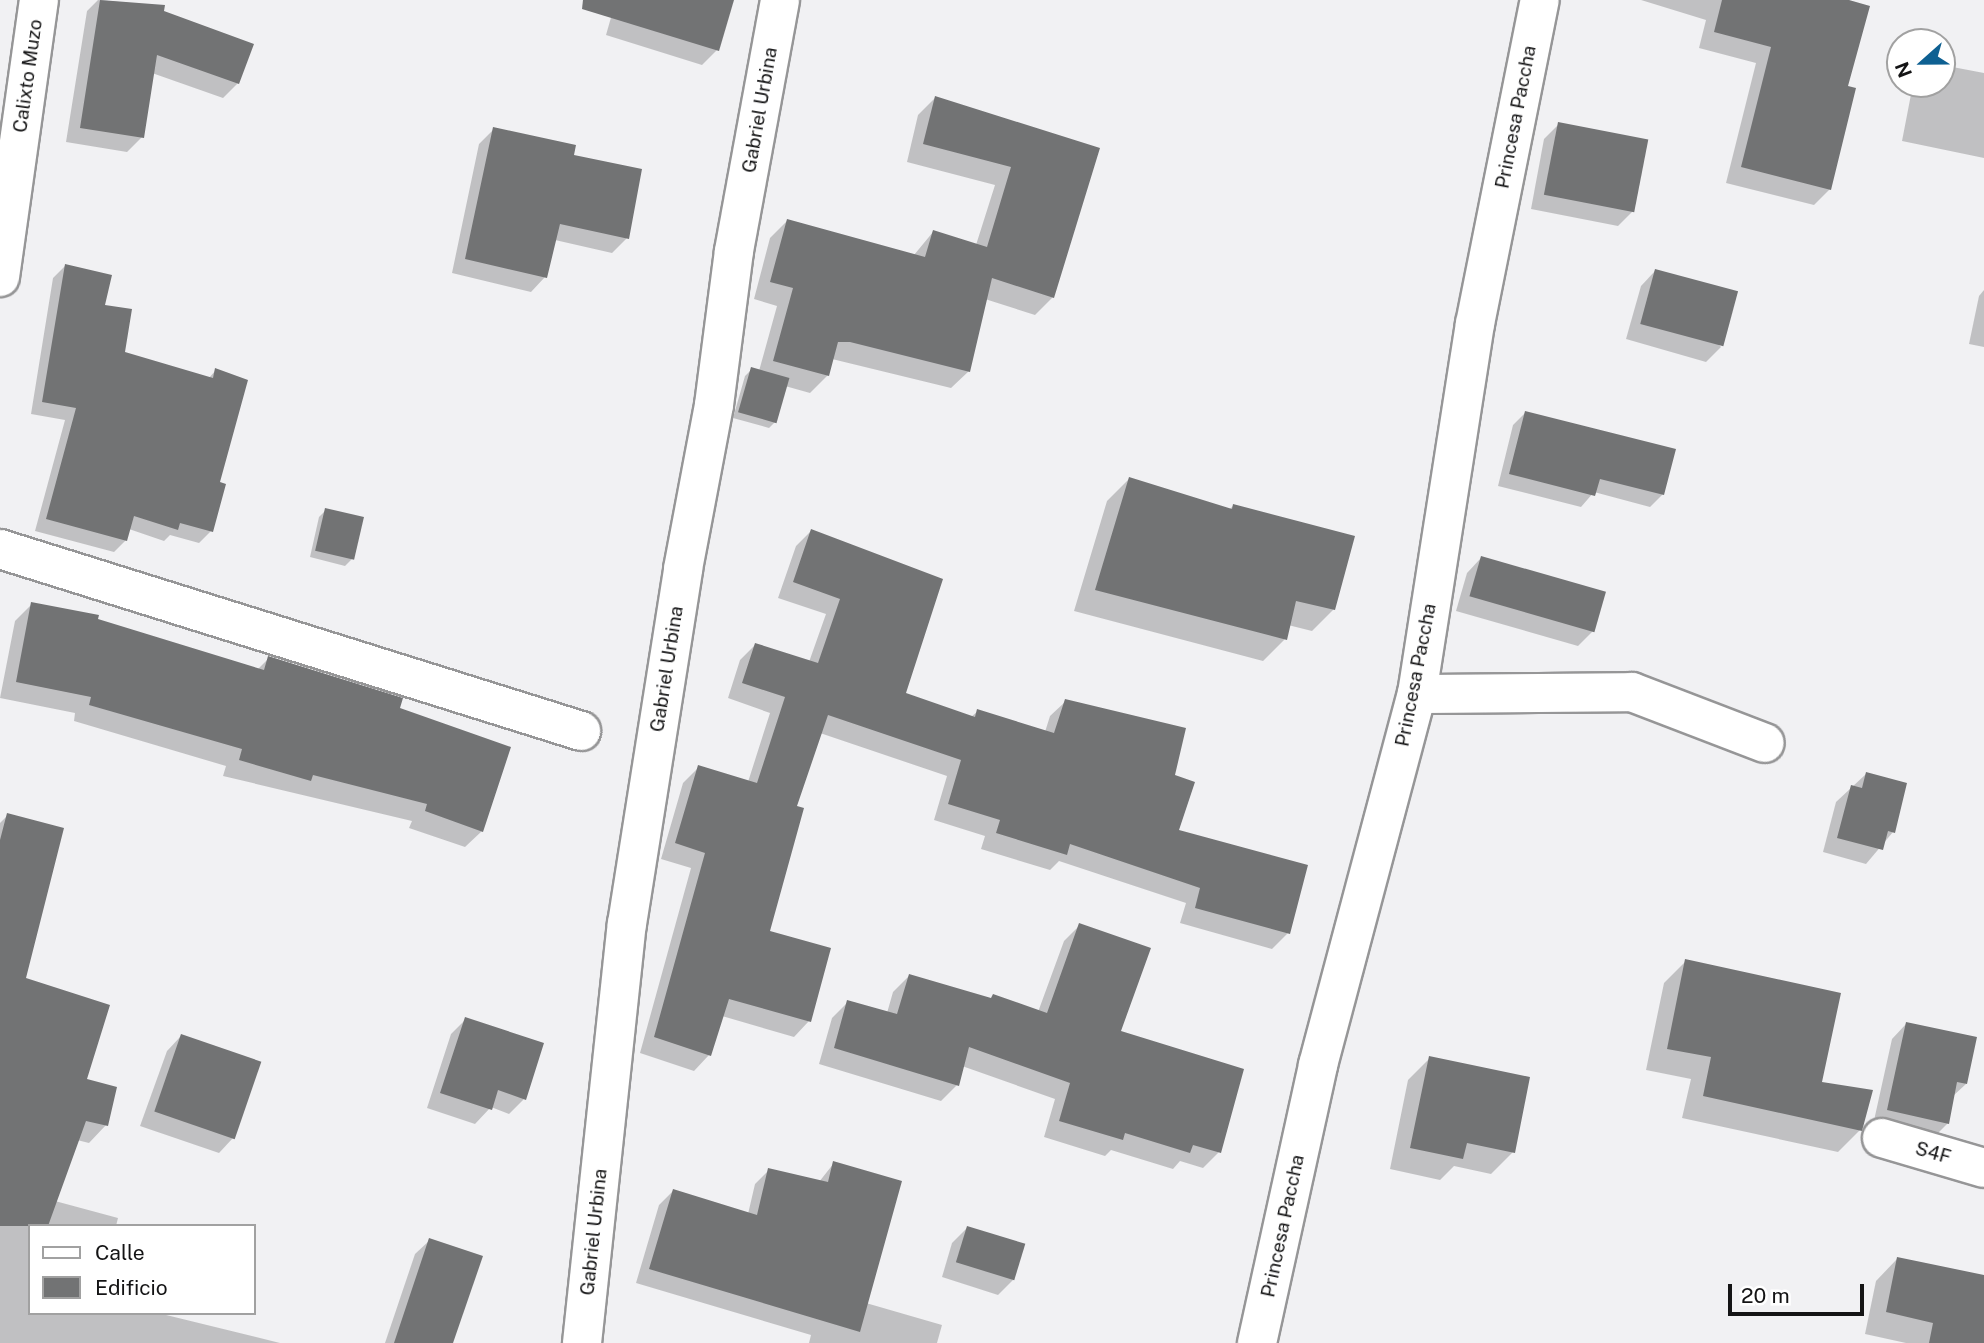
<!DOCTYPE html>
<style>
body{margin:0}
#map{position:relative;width:1984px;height:1343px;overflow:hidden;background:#f1f1f3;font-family:"Public Sans",sans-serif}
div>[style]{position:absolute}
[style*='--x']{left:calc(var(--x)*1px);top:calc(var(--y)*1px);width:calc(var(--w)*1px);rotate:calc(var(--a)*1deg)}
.shadow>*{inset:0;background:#0003}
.building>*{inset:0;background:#727374;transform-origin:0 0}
.roads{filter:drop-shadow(2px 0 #969697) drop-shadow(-2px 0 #969697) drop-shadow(0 2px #969697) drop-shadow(0 -2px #969697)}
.minor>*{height:38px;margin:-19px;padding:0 19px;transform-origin:19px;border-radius:19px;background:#fff}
span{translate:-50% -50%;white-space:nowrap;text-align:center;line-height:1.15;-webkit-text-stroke:6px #fff;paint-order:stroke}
.street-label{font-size:19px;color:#141415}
.legend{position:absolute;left:28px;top:1224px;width:228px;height:91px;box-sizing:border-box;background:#fff;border:2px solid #a1a1a1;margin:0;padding:9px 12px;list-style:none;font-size:21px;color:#141415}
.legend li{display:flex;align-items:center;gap:14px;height:35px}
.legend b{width:35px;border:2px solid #a1a1a1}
.north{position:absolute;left:1886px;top:28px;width:70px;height:70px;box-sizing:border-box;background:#fff;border:2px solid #a1a1a1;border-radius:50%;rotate:249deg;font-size:19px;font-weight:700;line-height:28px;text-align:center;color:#141415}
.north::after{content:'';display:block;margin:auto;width:24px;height:32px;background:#0e6092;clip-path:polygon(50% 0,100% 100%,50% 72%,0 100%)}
.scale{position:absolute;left:1728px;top:1284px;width:136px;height:32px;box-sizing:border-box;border:4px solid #141415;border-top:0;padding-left:9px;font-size:21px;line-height:24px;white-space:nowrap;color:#141415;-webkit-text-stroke:5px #fff;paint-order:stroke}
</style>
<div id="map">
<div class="shadow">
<i style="clip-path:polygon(98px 0,163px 6px,162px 12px,238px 83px,223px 98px,152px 73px,142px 137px,127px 152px,66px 142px,87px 11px)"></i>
<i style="clip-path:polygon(616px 0,732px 0,717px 50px,702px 65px,606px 35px)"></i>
<i style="clip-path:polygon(1641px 0,1844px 0,1846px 87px,1830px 189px,1814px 205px,1726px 183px,1756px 63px,1699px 48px,1706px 20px)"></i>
<i style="clip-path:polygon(1942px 65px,1984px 73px,1984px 158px,1902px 141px,1913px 84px,1942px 84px)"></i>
<i style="clip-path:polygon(935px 98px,1098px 149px,1053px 297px,1035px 315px,985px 299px,969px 371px,951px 388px,832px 359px,828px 375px,810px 393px,785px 386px,776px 421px,769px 428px,733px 418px,745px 376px,752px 369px,759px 371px,777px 306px,754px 299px,770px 238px,788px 220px,914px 255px,933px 232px,976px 245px,995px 185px,907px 162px,918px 115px)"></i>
<i style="clip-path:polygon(1559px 124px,1633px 211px,1618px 226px,1531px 209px,1544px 139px)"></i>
<i style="clip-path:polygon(494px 129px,572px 156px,627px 238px,612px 253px,555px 240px,545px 277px,531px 292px,452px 273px,479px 144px)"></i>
<i style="clip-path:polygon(65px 266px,103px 306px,123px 353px,208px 379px,216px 370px,217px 484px,211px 531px,199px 543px,170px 535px,164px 541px,129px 529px,126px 540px,114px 552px,35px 531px,65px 420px,31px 414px,53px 278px)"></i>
<i style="clip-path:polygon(1655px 271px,1721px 347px,1706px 362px,1626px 339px,1641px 286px)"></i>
<i style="clip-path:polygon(1984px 290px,1984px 347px,1969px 344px,1979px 296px)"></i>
<i style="clip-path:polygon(1525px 413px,1663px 494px,1650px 507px,1594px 492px,1581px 507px,1498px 486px,1513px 425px)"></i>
<i style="clip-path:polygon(1129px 479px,1229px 510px,1233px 506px,1334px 609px,1312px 631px,1288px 625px,1285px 639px,1263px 661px,1074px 611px,1107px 501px)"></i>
<i style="clip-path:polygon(326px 510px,352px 559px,345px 566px,310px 557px,319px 517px)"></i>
<i style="clip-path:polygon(811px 531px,904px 695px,971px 717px,978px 711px,1045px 732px,1050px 716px,1066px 701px,1173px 777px,1177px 831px,1288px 933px,1272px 949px,1180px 923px,1186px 903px,1059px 861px,1050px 870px,981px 849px,985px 836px,934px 820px,947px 776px,820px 733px,795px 807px,767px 932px,809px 1021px,794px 1037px,722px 1016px,709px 1055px,694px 1071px,640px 1053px,691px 868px,661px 859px,683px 783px,699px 767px,748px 782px,770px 713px,728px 698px,740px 660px,755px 645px,809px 662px,826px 614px,778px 598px,796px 546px)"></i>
<i style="clip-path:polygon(1481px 558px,1593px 631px,1578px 646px,1456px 611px,1467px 573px)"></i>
<i style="clip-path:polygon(32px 604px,257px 670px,269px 658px,398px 709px,482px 831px,465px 847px,409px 828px,412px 821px,223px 776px,226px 766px,74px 721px,75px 713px,0 698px,15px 621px)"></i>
<i style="clip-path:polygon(1866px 774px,1893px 832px,1866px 864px,1823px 852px,1836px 802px)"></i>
<i style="clip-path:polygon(8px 815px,24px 979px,106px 1125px,89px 1143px,77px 1140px,55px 1201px,118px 1218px,116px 1226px,30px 1226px,30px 1313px,158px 1313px,280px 1343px,0 1343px,0 823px)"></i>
<i style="clip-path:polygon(1080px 925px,1119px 1032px,1219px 1152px,1203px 1168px,1180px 1161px,1173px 1169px,1111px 1150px,1105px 1156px,1044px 1137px,1055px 1099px,962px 1066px,957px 1085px,941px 1101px,819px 1064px,832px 1018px,848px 1002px,887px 1013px,893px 992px,909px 976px,1038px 1012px,1064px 941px)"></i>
<i style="clip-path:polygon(1686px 961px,1819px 1083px,1860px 1130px,1838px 1152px,1682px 1118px,1691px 1079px,1646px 1070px,1664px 983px)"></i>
<i style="clip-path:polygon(466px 1019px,524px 1099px,509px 1114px,491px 1107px,475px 1124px,427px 1108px,451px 1034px)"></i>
<i style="clip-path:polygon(1906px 1024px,1966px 1084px,1953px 1096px,1948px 1123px,1933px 1138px,1873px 1125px,1892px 1039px)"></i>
<i style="clip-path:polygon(181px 1036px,233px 1138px,219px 1153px,140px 1126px,167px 1051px)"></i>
<i style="clip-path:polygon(1430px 1058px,1513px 1152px,1491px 1174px,1454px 1166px,1440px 1180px,1390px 1169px,1408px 1080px)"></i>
<i style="clip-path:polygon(834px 1163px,866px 1303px,942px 1325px,937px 1343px,809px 1343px,811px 1335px,636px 1283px,659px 1205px,673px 1191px,748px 1214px,755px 1184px,769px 1170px,819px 1182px)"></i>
<i style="clip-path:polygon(967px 1228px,1013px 1280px,998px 1295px,942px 1277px,952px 1243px)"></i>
<i style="clip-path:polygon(430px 1240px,451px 1343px,385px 1343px,415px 1254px)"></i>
<i style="clip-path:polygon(1897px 1259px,1984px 1277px,1984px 1343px,1906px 1343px,1865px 1334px,1876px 1281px)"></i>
</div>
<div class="building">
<i style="clip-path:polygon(100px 0,165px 5px,164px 11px,254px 44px,239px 84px,157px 55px,144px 138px,80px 128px)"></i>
<i style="clip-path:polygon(583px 0,734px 0,719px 51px,582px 9px)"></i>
<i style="clip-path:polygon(1722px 0,1849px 0,1870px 6px,1848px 86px,1856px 88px,1831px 190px,1741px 167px,1771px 47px,1714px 32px)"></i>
<i style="clip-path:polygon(935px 96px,1100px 148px,1054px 298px,992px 278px,970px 372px,850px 342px,838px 342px,829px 376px,773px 361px,793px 288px,770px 282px,787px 219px,925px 257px,933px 230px,987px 247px,1011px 167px,923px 144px)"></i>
<i style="left:1558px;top:122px;width:92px;height:74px;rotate:11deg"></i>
<i style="clip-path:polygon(493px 127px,576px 145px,574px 155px,642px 169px,629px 239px,560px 224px,547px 278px,465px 259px)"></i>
<i style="clip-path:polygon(65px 264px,112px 275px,105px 305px,132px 309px,125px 352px,213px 378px,215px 368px,248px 380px,220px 482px,226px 484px,213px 532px,180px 523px,178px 530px,134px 516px,127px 541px,46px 519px,76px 408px,42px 402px)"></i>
<i style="left:1655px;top:269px;width:86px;height:57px;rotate:15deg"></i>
<i style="left:751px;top:367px;width:40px;height:47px;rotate:16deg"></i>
<i style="clip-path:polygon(1525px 411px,1676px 449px,1664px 495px,1600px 479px,1595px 496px,1509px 474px)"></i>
<i style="clip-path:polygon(1129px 477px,1232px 509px,1233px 504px,1355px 536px,1335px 610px,1296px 601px,1287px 640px,1095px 590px)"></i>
<i style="left:325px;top:508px;width:40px;height:44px;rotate:13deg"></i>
<i style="clip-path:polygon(811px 529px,943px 579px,906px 693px,975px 717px,977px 709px,1054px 733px,1065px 699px,1186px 728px,1175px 775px,1195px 782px,1179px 830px,1308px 865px,1290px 934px,1195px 908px,1200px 888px,1070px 844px,1067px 855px,996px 833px,1000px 820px,948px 804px,961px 760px,828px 715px,797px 806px,804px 808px,770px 931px,831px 948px,811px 1022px,729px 999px,711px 1056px,654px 1037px,705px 853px,675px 843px,698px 765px,757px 783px,785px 697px,742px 683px,755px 643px,818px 663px,840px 599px,793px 582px)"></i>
<i style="left:1481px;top:556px;width:130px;height:42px;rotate:16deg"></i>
<i style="clip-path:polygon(31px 602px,99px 615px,98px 619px,264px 670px,268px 656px,403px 698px,400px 708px,511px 747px,483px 832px,425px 811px,427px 804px,313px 775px,311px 781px,239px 760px,242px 749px,89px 705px,91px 697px,16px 682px)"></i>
<i style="clip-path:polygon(1866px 772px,1907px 783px,1895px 833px,1888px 831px,1883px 850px,1837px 838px,1851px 785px,1862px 788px)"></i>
<i style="clip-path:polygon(7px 813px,64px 828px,26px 978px,110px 1005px,87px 1079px,117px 1087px,108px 1126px,86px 1121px,48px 1226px,0 1226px,0 840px)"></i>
<i style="clip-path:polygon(1079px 923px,1151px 948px,1121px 1031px,1244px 1069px,1221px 1153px,1193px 1145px,1190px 1153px,1125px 1133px,1123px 1140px,1059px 1121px,1070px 1083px,969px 1047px,959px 1086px,834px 1048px,847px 1000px,897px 1014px,909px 974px,991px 998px,993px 994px,1047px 1013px)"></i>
<i style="clip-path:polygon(1685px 959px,1841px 993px,1822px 1082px,1873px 1090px,1862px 1131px,1703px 1096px,1711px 1057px,1667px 1049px)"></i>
<i style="clip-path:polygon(465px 1017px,544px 1043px,526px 1100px,498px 1090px,492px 1110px,440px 1093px)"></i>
<i style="clip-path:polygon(1906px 1022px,1977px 1037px,1967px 1084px,1957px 1082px,1949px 1124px,1887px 1110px)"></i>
<i style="left:181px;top:1034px;width:85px;height:82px;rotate:19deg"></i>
<i style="clip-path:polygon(1429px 1056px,1530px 1077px,1515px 1153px,1467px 1143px,1463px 1159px,1410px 1148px)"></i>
<i style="clip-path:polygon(833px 1161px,902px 1181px,860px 1332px,649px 1269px,673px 1189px,757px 1215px,768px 1168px,828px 1182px)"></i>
<i style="left:967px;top:1226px;width:61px;height:38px;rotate:17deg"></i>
<i style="clip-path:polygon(429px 1238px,483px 1256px,453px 1343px,394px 1343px)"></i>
<i style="clip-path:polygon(1897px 1257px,1984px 1275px,1984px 1343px,1929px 1343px,1933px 1323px,1886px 1312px)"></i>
</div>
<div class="roads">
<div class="minor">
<i style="--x:0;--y:277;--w:280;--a:-82"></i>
<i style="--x:0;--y:549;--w:609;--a:17.39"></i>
<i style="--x:1417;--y:694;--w:215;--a:-0.5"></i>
<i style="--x:1632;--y:692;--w:142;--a:21"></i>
<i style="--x:1882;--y:1138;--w:106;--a:16.4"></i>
<i style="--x:582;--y:1343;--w:421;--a:-83.9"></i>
<i style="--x:627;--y:924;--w:359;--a:-81"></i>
<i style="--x:683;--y:569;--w:167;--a:-79.3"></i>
<i style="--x:714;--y:405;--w:155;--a:-82.6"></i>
<i style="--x:734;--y:251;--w:255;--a:-79.6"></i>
<i style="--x:1257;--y:1343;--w:285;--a:-77.6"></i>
<i style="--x:1318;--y:1065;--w:384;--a:-75.1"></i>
<i style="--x:1417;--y:694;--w:375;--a:-81.1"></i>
<i style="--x:1475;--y:324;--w:330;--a:-78.7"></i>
</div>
</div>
<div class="street-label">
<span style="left:28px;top:76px;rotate:-82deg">Calixto Muzo</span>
<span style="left:760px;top:110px;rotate:-80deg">Gabriel Urbina</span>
<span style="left:1516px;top:117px;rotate:-79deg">Princesa Paccha</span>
<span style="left:667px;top:669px;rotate:-81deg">Gabriel Urbina</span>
<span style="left:1416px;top:675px;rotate:-79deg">Princesa Paccha</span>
<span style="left:1933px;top:1153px;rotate:16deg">S4F</span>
<span style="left:1283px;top:1226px;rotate:-78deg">Princesa Paccha</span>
<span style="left:594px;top:1232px;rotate:-84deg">Gabriel Urbina</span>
</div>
<ul class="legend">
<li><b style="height:9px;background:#fff"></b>Calle</li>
<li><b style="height:19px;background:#727374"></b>Edificio</li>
</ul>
<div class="north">N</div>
<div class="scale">20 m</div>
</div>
